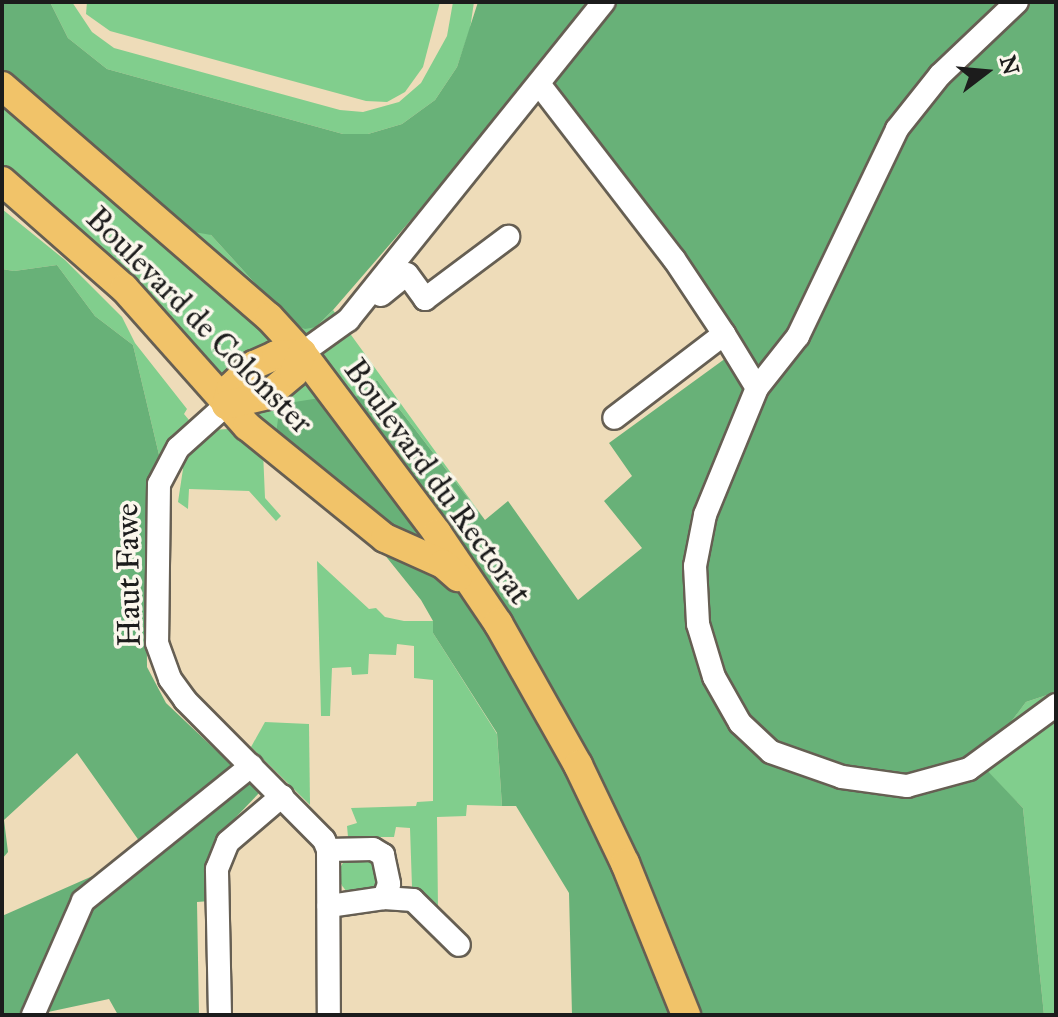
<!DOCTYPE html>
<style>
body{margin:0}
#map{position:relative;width:1058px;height:1017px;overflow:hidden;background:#eedcb9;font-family:"IM FELL Great Primer",serif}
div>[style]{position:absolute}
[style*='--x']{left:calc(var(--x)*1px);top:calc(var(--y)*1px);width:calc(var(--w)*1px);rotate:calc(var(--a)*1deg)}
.green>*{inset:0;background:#81ce8d}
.round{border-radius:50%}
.forest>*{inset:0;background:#68b178}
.roads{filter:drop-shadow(2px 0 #665f53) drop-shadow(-2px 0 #665f53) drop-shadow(0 2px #665f53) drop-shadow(0 -2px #665f53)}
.minor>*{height:22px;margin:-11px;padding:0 11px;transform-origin:11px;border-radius:11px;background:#fff}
.major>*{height:28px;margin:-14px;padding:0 14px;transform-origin:14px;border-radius:14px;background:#f1c369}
span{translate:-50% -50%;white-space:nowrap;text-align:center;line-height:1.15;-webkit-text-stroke:7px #fbf7ec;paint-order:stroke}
.street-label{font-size:32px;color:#1c1c1c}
.frame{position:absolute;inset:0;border:4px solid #1c1c1c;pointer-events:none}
.north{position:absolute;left:946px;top:32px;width:80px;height:80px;-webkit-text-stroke:6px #fbf7ec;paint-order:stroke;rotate:74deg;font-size:22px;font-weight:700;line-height:32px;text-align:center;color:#1c1c1c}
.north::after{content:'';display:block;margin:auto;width:28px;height:36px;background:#1c1c1c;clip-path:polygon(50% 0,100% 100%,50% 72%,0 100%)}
</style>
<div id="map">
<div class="green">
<i style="clip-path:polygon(50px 2px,72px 2px,92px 32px,114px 48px,340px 110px,363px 112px,399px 102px,421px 83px,447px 36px,453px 2px,474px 2px,470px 29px,457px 67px,435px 100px,402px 124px,368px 134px,343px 134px,107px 69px,68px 38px)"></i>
<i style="clip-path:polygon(87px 2px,440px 2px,423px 67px,405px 92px,387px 102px,366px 101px,110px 31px,86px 14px)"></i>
<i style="clip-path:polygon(2px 74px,211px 235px,292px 324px,316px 327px,333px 310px,485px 520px,377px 380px,337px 413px,274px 448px,2px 181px)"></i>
<i style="clip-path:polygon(2px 209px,65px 260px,122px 317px,135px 343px,187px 409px,184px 414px,189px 420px,167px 442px,160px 459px,133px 345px,95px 316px,57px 265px,14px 271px,2px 269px)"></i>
<i style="clip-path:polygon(228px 429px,263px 451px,265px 498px,281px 516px,276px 521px,249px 491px,189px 489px,188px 509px,178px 502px,183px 469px,179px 461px,211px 430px)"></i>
<i style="clip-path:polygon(317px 561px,369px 609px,376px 608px,385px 617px,404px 621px,433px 621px,433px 633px,497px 734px,502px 806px,467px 805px,466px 816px,437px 817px,438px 911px,412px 887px,410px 828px,396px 827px,394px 837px,348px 837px,347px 826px,357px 823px,351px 808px,416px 806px,417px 802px,433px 801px,433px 680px,414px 678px,414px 646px,397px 644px,396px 655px,369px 654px,368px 674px,352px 675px,351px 667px,332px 668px,330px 716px,321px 716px)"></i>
<i style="clip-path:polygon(1056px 692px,1056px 1015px,1044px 1015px,1023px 808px,979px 763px,1026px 702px)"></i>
<i style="clip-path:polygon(265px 722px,309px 724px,310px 805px,251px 747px)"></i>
<i class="round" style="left:339px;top:855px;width:40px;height:40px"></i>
</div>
<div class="forest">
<i style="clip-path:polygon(2px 2px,50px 2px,68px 38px,107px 69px,343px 134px,368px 134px,402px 124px,435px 100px,457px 67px,478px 2px,1056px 2px,1056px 692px,1026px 702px,980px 763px,1023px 808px,1044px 1015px,572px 1015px,569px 893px,516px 806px,502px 806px,497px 733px,433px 633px,433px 621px,421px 600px,384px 554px,274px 448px,279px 412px,288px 403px,320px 398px,337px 412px,377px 380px,485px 520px,508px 501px,578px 600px,642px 548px,604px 501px,632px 476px,609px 443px,726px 358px,690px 281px,539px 72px,333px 310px,316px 327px,305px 329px,292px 324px,211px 235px,189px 231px,2px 74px)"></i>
<i style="clip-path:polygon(57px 265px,95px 316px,133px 345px,160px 459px,152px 486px,146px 547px,147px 667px,166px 703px,260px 792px,217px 837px,210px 859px,210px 901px,197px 902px,199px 1015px,118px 1015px,109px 999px,34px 1015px,2px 1015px,2px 916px,147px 852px,77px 753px,4px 820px,8px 852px,2px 859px,2px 269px,14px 271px)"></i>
</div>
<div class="roads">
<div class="minor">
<i style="--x:539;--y:84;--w:221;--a:52.4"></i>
<i style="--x:674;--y:259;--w:90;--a:56.3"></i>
<i style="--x:724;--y:334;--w:138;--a:142.6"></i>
<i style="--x:381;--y:295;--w:33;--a:-39"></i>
<i style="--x:407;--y:274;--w:31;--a:54"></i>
<i style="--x:425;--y:299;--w:104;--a:-36.8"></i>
<i style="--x:724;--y:334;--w:63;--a:58.6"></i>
<i style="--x:757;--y:388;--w:137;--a:112.3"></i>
<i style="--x:705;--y:515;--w:52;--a:101.1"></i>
<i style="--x:695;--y:566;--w:58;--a:87"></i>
<i style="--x:698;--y:624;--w:55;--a:73.2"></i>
<i style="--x:714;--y:677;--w:53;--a:60.5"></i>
<i style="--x:740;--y:723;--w:42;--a:43.1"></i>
<i style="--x:771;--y:752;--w:75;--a:19.4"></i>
<i style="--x:842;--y:777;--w:66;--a:7.9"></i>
<i style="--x:907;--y:786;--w:64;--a:-15.3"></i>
<i style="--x:969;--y:769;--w:108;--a:-36.3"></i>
<i style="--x:302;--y:353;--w:57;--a:-35.7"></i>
<i style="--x:348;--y:320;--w:408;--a:-51.2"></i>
<i style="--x:757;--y:388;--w:66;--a:-51.7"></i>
<i style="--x:798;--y:336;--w:229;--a:-64.4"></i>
<i style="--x:897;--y:129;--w:69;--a:-51.5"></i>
<i style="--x:940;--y:75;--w:106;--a:-43.5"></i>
<i style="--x:226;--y:405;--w:64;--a:138.1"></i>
<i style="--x:178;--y:448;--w:41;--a:117.8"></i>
<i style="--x:159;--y:484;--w:159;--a:90.7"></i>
<i style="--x:157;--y:643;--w:38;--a:70"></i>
<i style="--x:170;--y:679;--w:26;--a:54"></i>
<i style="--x:185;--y:700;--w:197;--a:45.2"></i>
<i style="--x:324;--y:840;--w:11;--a:68"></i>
<i style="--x:328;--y:850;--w:165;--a:89.7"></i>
<i style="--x:328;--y:850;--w:45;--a:-1.3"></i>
<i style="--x:373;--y:849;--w:12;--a:31"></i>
<i style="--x:383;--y:855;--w:30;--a:78"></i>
<i style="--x:389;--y:884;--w:15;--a:110"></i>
<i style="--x:384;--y:898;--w:56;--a:171.7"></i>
<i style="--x:384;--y:898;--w:29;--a:4"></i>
<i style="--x:413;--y:900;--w:64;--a:44.4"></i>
<i style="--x:33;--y:1015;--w:124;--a:-66.3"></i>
<i style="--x:83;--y:901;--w:216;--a:-38.8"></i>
<i style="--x:220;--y:1015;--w:146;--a:-91.2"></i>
<i style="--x:217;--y:869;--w:29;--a:-68"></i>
<i style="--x:228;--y:842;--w:71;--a:-40.4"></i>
</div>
<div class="major">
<i style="--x:2;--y:86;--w:353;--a:40.9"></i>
<i style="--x:269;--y:317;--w:49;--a:47.5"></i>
<i style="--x:302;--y:353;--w:225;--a:53.1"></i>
<i style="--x:437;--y:533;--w:109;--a:55.9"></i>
<i style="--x:498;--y:623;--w:163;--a:60.6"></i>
<i style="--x:578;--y:765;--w:109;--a:64.4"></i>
<i style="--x:625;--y:863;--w:164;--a:68.1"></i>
<i style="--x:2;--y:181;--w:162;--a:41.3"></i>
<i style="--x:124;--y:288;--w:185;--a:48.3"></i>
<i style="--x:247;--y:426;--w:178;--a:39.1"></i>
<i style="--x:385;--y:538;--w:64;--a:24.1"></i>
<i style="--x:443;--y:564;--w:20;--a:41"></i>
<i style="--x:226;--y:405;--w:19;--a:-74"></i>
<i style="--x:231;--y:387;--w:32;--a:-44"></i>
<i style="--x:254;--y:365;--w:24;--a:-24"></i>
<i style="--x:276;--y:355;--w:26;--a:-4"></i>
<i style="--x:226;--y:405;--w:43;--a:-13.4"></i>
<i style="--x:268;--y:395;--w:34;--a:-40"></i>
<i style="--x:294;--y:373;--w:22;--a:-68"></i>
</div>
</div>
<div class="street-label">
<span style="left:199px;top:321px;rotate:45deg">Boulevard de Colonster</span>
<span style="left:437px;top:482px;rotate:54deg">Boulevard du Rectorat</span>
<span style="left:129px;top:575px;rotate:-91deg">Haut Fawe</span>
</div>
<div class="frame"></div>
<div class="north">N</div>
</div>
